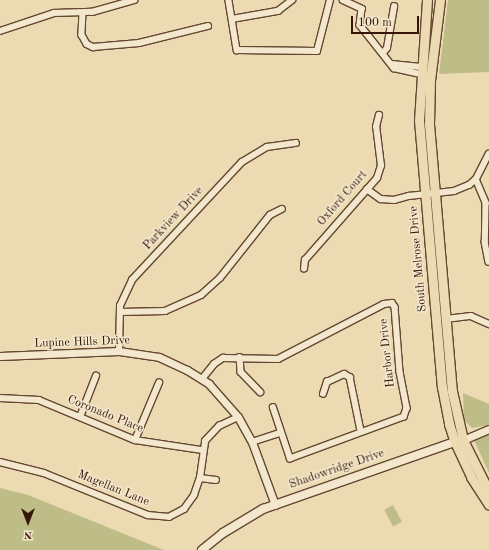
<!DOCTYPE html>
<style>
body{margin:0}
#map{position:relative;width:489px;height:550px;overflow:hidden;background:#ecdab2;font-family:"Old Standard TT",serif}
div>[style]{position:absolute}
[style*='--x']{left:calc(var(--x)*1px);top:calc(var(--y)*1px);width:calc(var(--w)*1px);rotate:calc(var(--a)*1deg)}
.green>*{inset:0;background:#bfbd87;transform-origin:0 0}
.roads{filter:drop-shadow(1px 0 #644731) drop-shadow(-1px 0 #644731) drop-shadow(0 1px #644731) drop-shadow(0 -1px #644731)}
.minor>*{height:5.5px;margin:-2.75px;padding:0 2.75px;transform-origin:2.75px;border-radius:2.75px;background:#f3e7cd}
.tertiary>*{height:7px;margin:-3.5px;padding:0 3.5px;transform-origin:3.5px;border-radius:3.5px;background:#f3e7cd}
.secondary>*{height:8px;margin:-4px;padding:0 4px;transform-origin:4px;border-radius:4px;background:#f3e7cd}
.primary>*{height:9px;margin:-4.5px;padding:0 4.5px;transform-origin:4.5px;border-radius:4.5px;background:#ecdab2}
span{translate:-50% -50%;white-space:nowrap;text-align:center;line-height:1.15;-webkit-text-stroke:3px #f3e7cd;paint-order:stroke}
.street-label{font-size:12px;color:#361606}
.north{position:absolute;left:8px;top:502px;width:40px;height:40px;-webkit-text-stroke:3px #f3e7cd;paint-order:stroke;rotate:180deg;font-size:11px;font-weight:700;line-height:16px;text-align:center;color:#361606}
.north::after{content:'';display:block;margin:auto;width:14px;height:18px;background:#361606;clip-path:polygon(50% 0,100% 100%,50% 72%,0 100%)}
.scale{position:absolute;left:351px;top:16px;width:68px;height:18px;box-sizing:border-box;border:2px solid #361606;border-top:0;padding-left:5px;font-size:12px;line-height:14px;white-space:nowrap;color:#361606;-webkit-text-stroke:3px #f3e7cd;paint-order:stroke}
</style>
<div id="map">
<div class="green">
<i style="clip-path:polygon(448px 0,489px 0,489px 72px,439px 74px)"></i>
<i style="clip-path:polygon(463px 393px,489px 404px,489px 425px,472px 428px,464px 420px)"></i>
<i style="clip-path:polygon(489px 433px,489px 473px,474px 440px)"></i>
<i style="clip-path:polygon(0 488px,28px 495px,164px 550px,0 550px)"></i>
<i style="left:393px;top:505px;width:19px;height:10px;rotate:62deg"></i>
</div>
<div class="roads">
<div class="minor">
<i style="--x:343;--y:0;--w:21;--a:25"></i>
<i style="--x:362;--y:9;--w:16;--a:97"></i>
<i style="--x:360;--y:25;--w:55;--a:51.7"></i>
<i style="--x:394;--y:68;--w:27;--a:13"></i>
<i style="--x:229;--y:1;--w:50;--a:80.7"></i>
<i style="--x:237;--y:50;--w:80;--a:0.7"></i>
<i style="--x:317;--y:51;--w:53;--a:-75.7"></i>
<i style="--x:83;--y:13;--w:22;--a:93"></i>
<i style="--x:82;--y:35;--w:10;--a:61"></i>
<i style="--x:87;--y:44;--w:7;--a:27"></i>
<i style="--x:93;--y:47;--w:46;--a:-5"></i>
<i style="--x:139;--y:43;--w:71;--a:-13.8"></i>
<i style="--x:232;--y:19;--w:47;--a:-9.9"></i>
<i style="--x:278;--y:11;--w:18;--a:-38"></i>
<i style="--x:0;--y:31;--w:57;--a:-18.4"></i>
<i style="--x:54;--y:13;--w:38;--a:-2"></i>
<i style="--x:92;--y:12;--w:44;--a:-15.9"></i>
<i style="--x:383;--y:53;--w:6;--a:-51"></i>
<i style="--x:387;--y:48;--w:42;--a:-80.3"></i>
<i style="--x:392;--y:64;--w:29;--a:6"></i>
<i style="--x:476;--y:179;--w:26;--a:67"></i>
<i style="--x:486;--y:203;--w:39;--a:91"></i>
<i style="--x:485;--y:242;--w:20;--a:79"></i>
<i style="--x:367;--y:189;--w:17;--a:36"></i>
<i style="--x:381;--y:199;--w:13;--a:4"></i>
<i style="--x:394;--y:200;--w:16;--a:-15"></i>
<i style="--x:409;--y:196;--w:45;--a:-6.3"></i>
<i style="--x:454;--y:191;--w:16;--a:-22"></i>
<i style="--x:469;--y:185;--w:9;--a:-41"></i>
<i style="--x:476;--y:179;--w:28;--a:-63"></i>
<i style="--x:304;--y:269;--w:9;--a:-84"></i>
<i style="--x:305;--y:260;--w:109;--a:-48.7"></i>
<i style="--x:377;--y:178;--w:13;--a:-72"></i>
<i style="--x:381;--y:166;--w:39;--a:-97"></i>
<i style="--x:376;--y:127;--w:12;--a:-76"></i>
<i style="--x:120;--y:312;--w:45;--a:-1.3"></i>
<i style="--x:165;--y:311;--w:39;--a:-24"></i>
<i style="--x:201;--y:295;--w:25;--a:-42"></i>
<i style="--x:220;--y:278;--w:80;--a:-51.6"></i>
<i style="--x:270;--y:215;--w:13;--a:-27"></i>
<i style="--x:446;--y:319;--w:25;--a:-7"></i>
<i style="--x:471;--y:316;--w:20;--a:24"></i>
<i style="--x:119;--y:351;--w:45;--a:-88.7"></i>
<i style="--x:120;--y:306;--w:29;--a:-65"></i>
<i style="--x:132;--y:280;--w:161;--a:-47"></i>
<i style="--x:242;--y:162;--w:29;--a:-31"></i>
<i style="--x:267;--y:147;--w:29;--a:-8"></i>
<i style="--x:240;--y:357;--w:15;--a:86"></i>
<i style="--x:241;--y:372;--w:28;--a:46"></i>
<i style="--x:202;--y:379;--w:19;--a:-51"></i>
<i style="--x:214;--y:364;--w:11;--a:-34"></i>
<i style="--x:223;--y:358;--w:55;--a:1"></i>
<i style="--x:278;--y:359;--w:119;--a:-27.4"></i>
<i style="--x:384;--y:304;--w:8;--a:-7"></i>
<i style="--x:392;--y:303;--w:5;--a:53"></i>
<i style="--x:395;--y:307;--w:65;--a:85.6"></i>
<i style="--x:400;--y:372;--w:37;--a:79"></i>
<i style="--x:407;--y:408;--w:9;--a:108"></i>
<i style="--x:404;--y:417;--w:121;--a:159.8"></i>
<i style="--x:290;--y:459;--w:54;--a:-108.4"></i>
<i style="--x:323;--y:394;--w:13;--a:-72"></i>
<i style="--x:327;--y:382;--w:19;--a:-25"></i>
<i style="--x:344;--y:374;--w:7;--a:27"></i>
<i style="--x:350;--y:377;--w:55;--a:78.5"></i>
<i style="--x:0;--y:398;--w:39;--a:3"></i>
<i style="--x:39;--y:400;--w:104;--a:22.6"></i>
<i style="--x:135;--y:440;--w:68;--a:8.5"></i>
<i style="--x:80;--y:417;--w:44;--a:-68.7"></i>
<i style="--x:135;--y:440;--w:62;--a:-67.2"></i>
<i style="--x:252;--y:442;--w:29;--a:-18"></i>
<i style="--x:0;--y:462;--w:45;--a:14"></i>
<i style="--x:44;--y:473;--w:112;--a:22"></i>
<i style="--x:148;--y:515;--w:21;--a:5"></i>
<i style="--x:169;--y:517;--w:17;--a:-28"></i>
<i style="--x:184;--y:509;--w:17;--a:-54"></i>
<i style="--x:194;--y:495;--w:18;--a:-71"></i>
<i style="--x:200;--y:478;--w:37;--a:-82"></i>
<i style="--x:205;--y:441;--w:21;--a:-47"></i>
<i style="--x:219;--y:426;--w:21;--a:-25"></i>
<i style="--x:200;--y:478;--w:16;--a:7"></i>
</div>
<div class="tertiary">
<i style="--x:0;--y:356;--w:119;--a:-2.4"></i>
<i style="--x:119;--y:351;--w:40;--a:8.5"></i>
<i style="--x:159;--y:357;--w:31;--a:25"></i>
<i style="--x:187;--y:370;--w:26;--a:32"></i>
<i style="--x:209;--y:384;--w:44;--a:48.7"></i>
<i style="--x:238;--y:417;--w:29;--a:61"></i>
<i style="--x:252;--y:442;--w:67;--a:69.9"></i>
<i style="--x:463;--y:440;--w:28;--a:-23"></i>
</div>
<div class="secondary">
<i style="--x:202;--y:550;--w:27;--a:-39"></i>
<i style="--x:223;--y:533;--w:47;--a:-31"></i>
<i style="--x:263;--y:509;--w:209;--a:-19.3"></i>
</div>
<div class="primary">
<i style="--x:427;--y:0;--w:120;--a:93.8"></i>
<i style="--x:419;--y:120;--w:268;--a:85.1"></i>
<i style="--x:442;--y:387;--w:38;--a:79"></i>
<i style="--x:449;--y:424;--w:19;--a:72"></i>
<i style="--x:455;--y:442;--w:38;--a:65"></i>
<i style="--x:471;--y:477;--w:33;--a:57"></i>
<i style="--x:440;--y:0;--w:81;--a:97.1"></i>
<i style="--x:430;--y:80;--w:44;--a:91.3"></i>
<i style="--x:429;--y:124;--w:268;--a:85.1"></i>
<i style="--x:452;--y:391;--w:50;--a:77.3"></i>
<i style="--x:463;--y:440;--w:58;--a:63.4"></i>
</div>
</div>
<div class="street-label">
<span style="left:343px;top:199px;rotate:-49deg">Oxford Court</span>
<span style="left:174px;top:219px;rotate:-47deg">Parkview Drive</span>
<span style="left:419px;top:259px;rotate:-95deg">South Melrose Drive</span>
<span style="left:82px;top:343px;rotate:-2deg">Lupine Hills Drive</span>
<span style="left:388px;top:353px;rotate:-96deg">Harbor Drive</span>
<span style="left:105px;top:415px;rotate:22deg">Coronado Place</span>
<span style="left:337px;top:470px;rotate:-19deg">Shadowridge Drive</span>
<span style="left:113px;top:489px;rotate:22deg">Magellan Lane</span>
</div>
<div class="north">N</div>
<div class="scale">100 m</div>
</div>
